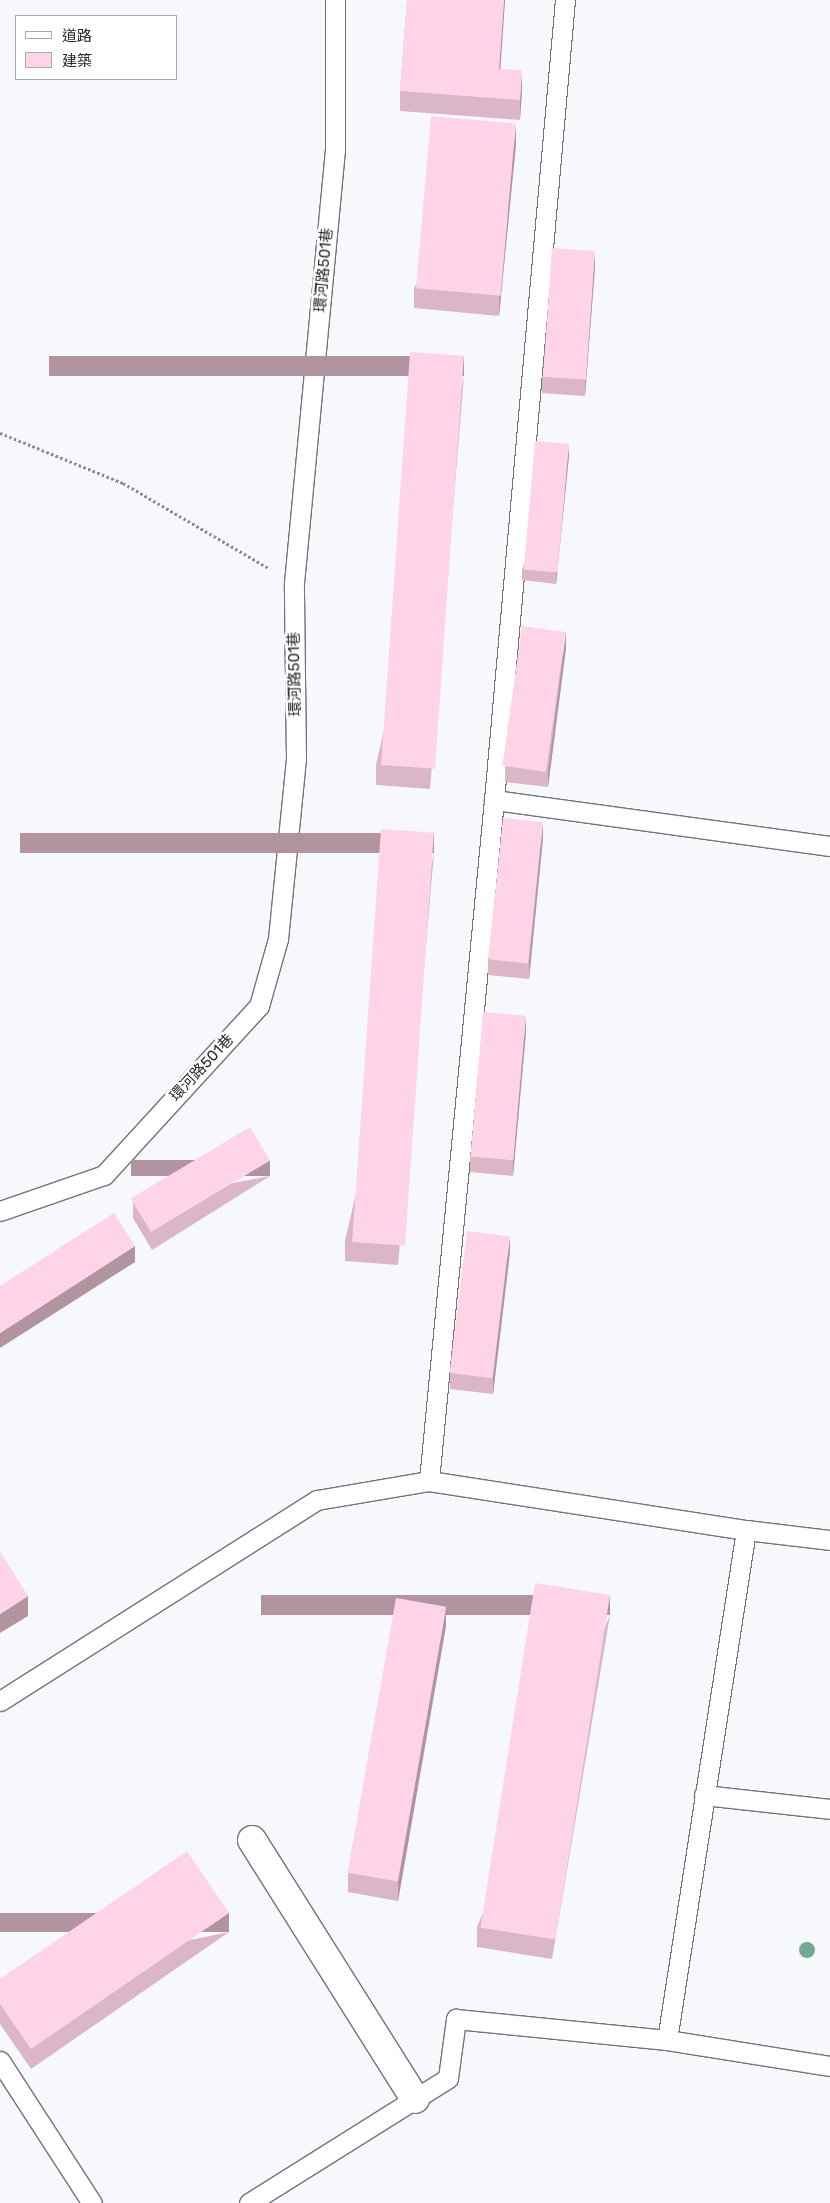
<!DOCTYPE html>
<meta charset="utf-8">
<style>
body{margin:0}
#map{position:relative;width:830px;height:2203px;overflow:hidden;background:#f6f8fc;font-family:Rubik,"Noto Sans TC",sans-serif}
div>[style]{position:absolute}
[style*='--x']{left:calc(var(--x)*1px);top:calc(var(--y)*1px);width:calc(var(--w)*1px);rotate:calc(var(--a)*1deg)}
.path>*{height:3px;margin-top:-1.5px;transform-origin:0;background:repeating-linear-gradient(90deg,#898a8d 0 2.5px,transparent 0 5px)}
.roads{filter:drop-shadow(1px 0 #727477) drop-shadow(-1px 0 #727477) drop-shadow(0 1px #727477) drop-shadow(0 -1px #727477)}
.lane>*{height:19px;margin:-9.5px;padding:0 9.5px;transform-origin:9.5px;border-radius:9.5px;background:#fff}
.street>*{height:28px;margin:-14px;padding:0 14px;transform-origin:14px;border-radius:14px;background:#fff}
.trees>*{width:16px;height:16px;margin:-8px;border-radius:50%;background:#76a795}
.wall>*{inset:0;background:#dbb6c6}
.shaded-wall>*{inset:0;background:#b294a1;transform-origin:0 0}
.building>*{inset:0;background:#ffd4e6;transform-origin:0 0}
span{translate:-50% -50%;white-space:nowrap;text-align:center;line-height:1.15;-webkit-text-stroke:5px #fff;paint-order:stroke}
.street-label{font-size:15px;color:#292a2b}
.legend{position:absolute;left:15px;top:15px;width:162px;height:65px;box-sizing:border-box;background:#fff;border:1px solid #a9aaaa;margin:0;padding:6px 9px;list-style:none;font-size:15px;color:#292a2b}
.legend li{display:flex;align-items:center;gap:10px;height:25px}
.legend b{width:25px;border:1px solid #a9aaaa}
</style>
<div id="map">
<div class="path">
<i style="--x:0;--y:433;--w:133;--a:22.1"></i>
<i style="--x:123;--y:483;--w:170;--a:30.3"></i>
</div>
<div class="roads">
<div class="lane">
<i style="--x:494;--y:800;--w:339;--a:7.8"></i>
<i style="--x:0;--y:1211;--w:110;--a:-19.1"></i>
<i style="--x:104;--y:1175;--w:229;--a:-47.5"></i>
<i style="--x:259;--y:1006;--w:70;--a:-74.2"></i>
<i style="--x:278;--y:939;--w:182;--a:-84.3"></i>
<i style="--x:296;--y:758;--w:175;--a:-90.7"></i>
<i style="--x:294;--y:583;--w:436;--a:-84.6"></i>
<i style="--x:335;--y:149;--w:149;--a:-90"></i>
<i style="--x:429;--y:1481;--w:684;--a:-84.55"></i>
<i style="--x:494;--y:800;--w:803;--a:-84.93"></i>
<i style="--x:0;--y:1701;--w:375;--a:-32.4"></i>
<i style="--x:317;--y:1500;--w:114;--a:-9.6"></i>
<i style="--x:429;--y:1481;--w:321;--a:8.8"></i>
<i style="--x:746;--y:1530;--w:85;--a:6.8"></i>
<i style="--x:704;--y:1795;--w:127;--a:6.3"></i>
<i style="--x:667;--y:2040;--w:165;--a:9.1"></i>
<i style="--x:0;--y:2061;--w:169;--a:57.1"></i>
<i style="--x:249;--y:2203;--w:235;--a:-32.1"></i>
<i style="--x:448;--y:2078;--w:60;--a:-82.3"></i>
<i style="--x:456;--y:2019;--w:212;--a:5.7"></i>
<i style="--x:667;--y:2040;--w:516;--a:-81.19"></i>
</div>
<div class="street">
<i style="--x:252;--y:1840;--w:306;--a:57.8"></i>
</div>
</div>
<div class="trees">
<i style="left:807px;top:1950px"></i>
</div>
<div class="wall">
<i style="clip-path:polygon(407px 0,505px 0,500px 69px,522px 90px,520px 120px,400px 111px,400px 91px)"></i>
<i style="clip-path:polygon(516px 144px,499px 316px,414px 308px,414px 288px)"></i>
<i style="clip-path:polygon(595px 267px,585px 396px,542px 393px,542px 377px)"></i>
<i style="clip-path:polygon(464px 376px,430px 789px,376px 785px,376px 765px)"></i>
<i style="clip-path:polygon(569px 456px,556px 584px,522px 580px,522px 569px)"></i>
<i style="clip-path:polygon(566px 648px,548px 787px,505px 782px,505px 766px)"></i>
<i style="clip-path:polygon(543px 838px,529px 979px,488px 975px,488px 959px)"></i>
<i style="clip-path:polygon(434px 853px,398px 1265px,345px 1261px,345px 1241px)"></i>
<i style="clip-path:polygon(526px 1032px,513px 1176px,470px 1172px,470px 1156px)"></i>
<i style="clip-path:polygon(270px 1176px,152px 1250px,133px 1218px,133px 1202px)"></i>
<i style="clip-path:polygon(510px 1252px,493px 1394px,450px 1389px,450px 1373px)"></i>
<i style="clip-path:polygon(610px 1615px,552px 1959px,477px 1947px,477px 1927px)"></i>
<i style="clip-path:polygon(446px 1626px,398px 1901px,348px 1892px,348px 1873px)"></i>
<i style="clip-path:polygon(229px 1932px,31px 2069px,0 2024px,0 1979px)"></i>
</div>
<div class="shaded-wall">
<i style="clip-path:polygon(504px 0,505px 0,499px 89px,499px 69px)"></i>
<i style="clip-path:polygon(522px 70px,522px 90px,520px 120px,520px 100px)"></i>
<i style="clip-path:polygon(516px 124px,516px 144px,499px 316px,499px 296px)"></i>
<i style="clip-path:polygon(595px 251px,595px 267px,585px 396px,585px 380px)"></i>
<i style="left:464px;top:356px;width:20px;height:415px;rotate:90deg"></i>
<i style="clip-path:polygon(569px 444px,569px 456px,556px 584px,556px 572px)"></i>
<i style="clip-path:polygon(566px 632px,566px 648px,548px 787px,548px 771px)"></i>
<i style="clip-path:polygon(543px 822px,543px 838px,529px 979px,529px 963px)"></i>
<i style="left:434px;top:833px;width:20px;height:414px;rotate:90deg"></i>
<i style="clip-path:polygon(526px 1016px,526px 1032px,513px 1176px,513px 1160px)"></i>
<i style="left:270px;top:1160px;width:16px;height:139px;rotate:90deg"></i>
<i style="clip-path:polygon(510px 1236px,510px 1252px,493px 1394px,493px 1378px)"></i>
<i style="clip-path:polygon(135px 1246px,135px 1262px,0 1348px,0 1333px)"></i>
<i style="left:610px;top:1595px;width:20px;height:349px;rotate:90deg"></i>
<i style="clip-path:polygon(28px 1596px,28px 1616px,0 1633px,0 1614px)"></i>
<i style="clip-path:polygon(446px 1607px,446px 1626px,398px 1901px,398px 1881px)"></i>
<i style="left:229px;top:1913px;width:19px;height:240px;rotate:90deg"></i>
</div>
<div class="building">
<i style="clip-path:polygon(407px 0,504px 0,499px 69px,522px 70px,520px 100px,400px 91px)"></i>
<i style="left:431px;top:116px;width:85px;height:173px;rotate:5deg"></i>
<i style="left:552px;top:248px;width:43px;height:129px;rotate:4deg"></i>
<i style="left:410px;top:352px;width:54px;height:414px;rotate:4deg"></i>
<i style="left:535px;top:441px;width:34px;height:129px;rotate:5deg"></i>
<i style="left:522px;top:626px;width:44px;height:141px;rotate:8deg"></i>
<i style="left:503px;top:818px;width:40px;height:142px;rotate:6deg"></i>
<i style="left:381px;top:829px;width:53px;height:414px;rotate:4deg"></i>
<i style="left:483px;top:1012px;width:43px;height:145px;rotate:5deg"></i>
<i style="left:250px;top:1127px;width:39px;height:139px;rotate:59deg"></i>
<i style="clip-path:polygon(114px 1213px,135px 1246px,0 1333px,0 1286px)"></i>
<i style="left:467px;top:1231px;width:43px;height:143px;rotate:7deg"></i>
<i style="clip-path:polygon(0 1551px,28px 1596px,0 1614px)"></i>
<i style="left:535px;top:1583px;width:76px;height:349px;rotate:9deg"></i>
<i style="left:396px;top:1598px;width:51px;height:279px;rotate:10deg"></i>
<i style="clip-path:polygon(187px 1851px,229px 1913px,31px 2049px,0 2004px,0 1979px)"></i>
</div>
<div class="street-label">
<span style="left:324px;top:270px;rotate:-85deg">環河路501巷</span>
<span style="left:295px;top:674px;rotate:-91deg">環河路501巷</span>
<span style="left:202px;top:1068px;rotate:-47deg">環河路501巷</span>
</div>
<ul class="legend">
<li><b style="height:6px;background:#fff"></b>道路</li>
<li><b style="height:14px;background:#ffd4e6"></b>建築</li>
</ul>
</div>
